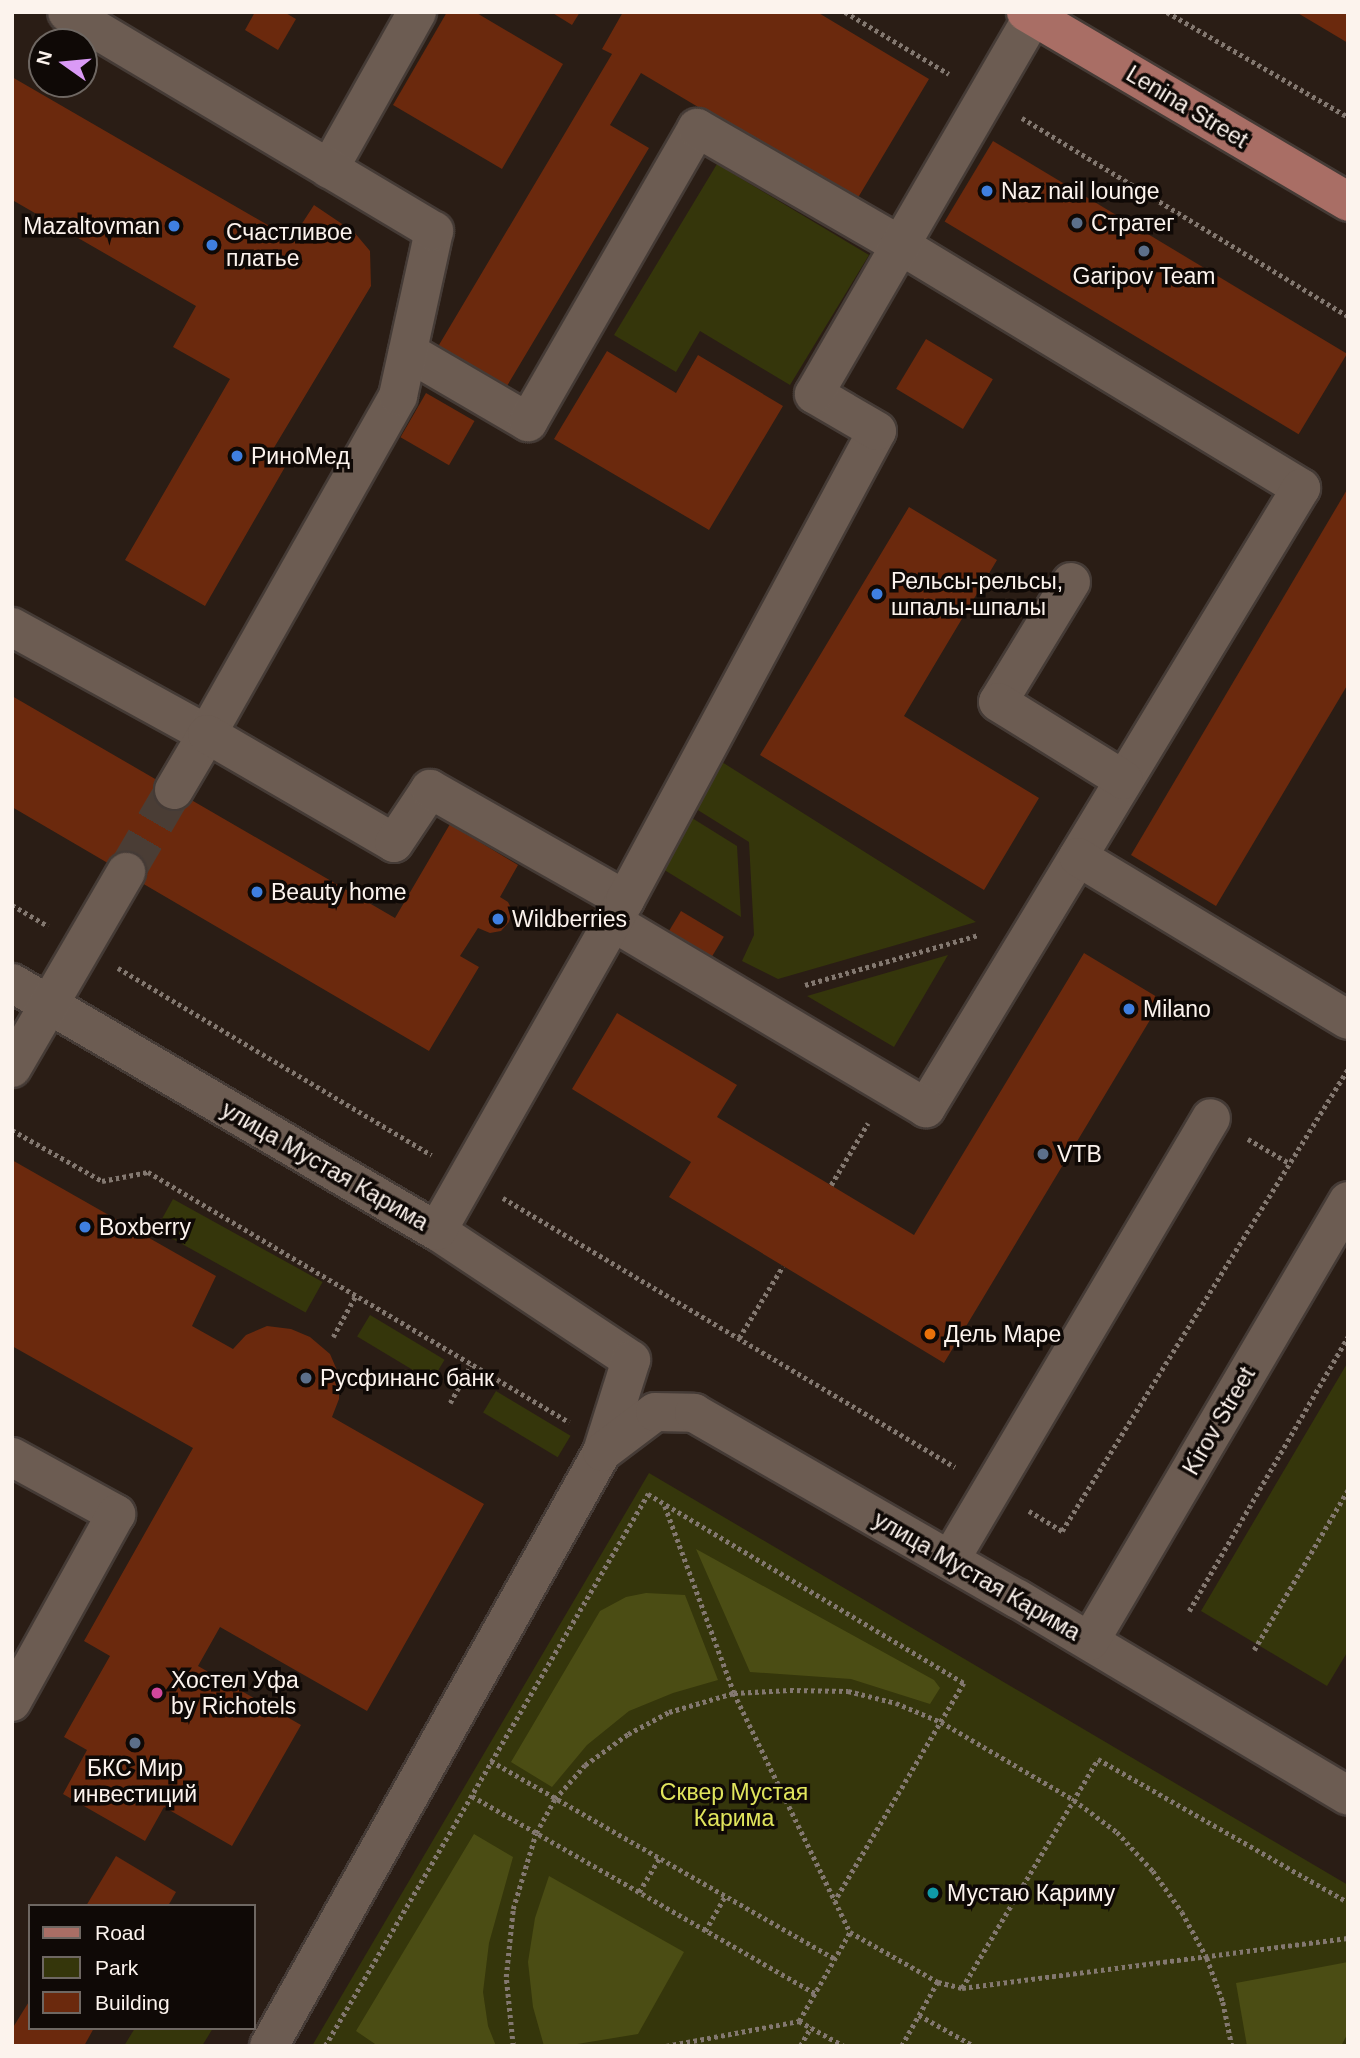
<!DOCTYPE html>
<meta charset="utf-8">
<style>
body{margin:0}
#map{position:relative;width:1360px;height:2058px;overflow:hidden;background:#2a1d15;font-family:Arial,sans-serif}
div>[style]{position:absolute}
[style*='--x']{left:calc(var(--x)*1px);top:calc(var(--y)*1px);width:calc(var(--w)*1px);rotate:calc(var(--a)*1deg)}
.green>*{inset:0;background:#35360b;transform-origin:0 0}
.forest>*{inset:0;background:#4b4d14}
.building>*{inset:0;background:#6b290d;transform-origin:0 0}
.minor-tunnel>*{height:38px;margin-top:-19px;transform-origin:0;background:repeating-linear-gradient(90deg,#4a3d35 0 38px,transparent 0 57px)}
.path>*{height:4.5px;margin-top:-2.25px;transform-origin:0;background:repeating-linear-gradient(90deg,#837870 0 3.5px,transparent 0 7px)}
.roads{filter:drop-shadow(2px 0 #453b36) drop-shadow(-2px 0 #453b36) drop-shadow(0 2px #453b36) drop-shadow(0 -2px #453b36)}
.minor>*{height:38px;margin:-19px;padding:0 19px;transform-origin:19px;border-radius:19px;background:#6c5c52}
.major>*{height:38px;margin:-19px;padding:0 19px;transform-origin:19px;border-radius:19px;background:#a96e65}
.dots>*{width:19px;height:19px;translate:-50% -50%;box-sizing:border-box;border:4px solid #0f0906;border-radius:50%}
span{translate:-50% -50%;white-space:nowrap;text-align:center;line-height:1.15;-webkit-text-stroke:7px #0f0906;paint-order:stroke}
.street-label{font-size:23px;color:#fcf3ed}
.poi-label{font-size:23px;color:#fcf3ed}
.left{translate:0 -50%;text-align:left}
.right{translate:-100% -50%;text-align:right}
.park-label{font-size:23px;color:#e1e55c}
.frame{position:absolute;inset:0;border:14px solid #fcf3ed;pointer-events:none}
.legend{position:absolute;left:28px;top:1904px;width:228px;height:126px;box-sizing:border-box;background:#0f0906;border:2px solid #6e6762;margin:0;padding:9px 12px;list-style:none;font-size:21px;color:#fcf3ed}
.legend li{display:flex;align-items:center;gap:14px;height:35px}
.legend b{width:35px;border:2px solid #6e6762}
.north{position:absolute;left:28px;top:28px;width:70px;height:70px;box-sizing:border-box;background:#0f0906;border:2px solid #6e6762;border-radius:50%;rotate:285deg;font-size:19px;font-weight:700;line-height:28px;text-align:center;color:#fcf3ed}
.north::after{content:'';display:block;margin:auto;width:24px;height:32px;background:#da9af6;clip-path:polygon(50% 0,100% 100%,50% 72%,0 100%)}
</style>
<div id="map">
<div class="green">
<i style="clip-path:polygon(717px 164px,869px 255px,790px 385px,700px 331px,676px 372px,614px 335px)"></i>
<i style="clip-path:polygon(714px 757px,976px 922px,778px 979px,742px 961px,754px 935px,749px 842px,685px 802px)"></i>
<i style="clip-path:polygon(684px 813px,737px 846px,741px 917px,653px 863px)"></i>
<i style="clip-path:polygon(948px 955px,894px 1047px,807px 996px)"></i>
<i style="left:173px;top:1199px;width:171px;height:35px;rotate:29deg"></i>
<i style="left:370px;top:1315px;width:87px;height:25px;rotate:31deg"></i>
<i style="clip-path:polygon(1348px 1362px,1348px 1651px,1327px 1686px,1201px 1611px)"></i>
<i style="left:496px;top:1391px;width:87px;height:25px;rotate:31deg"></i>
<i style="clip-path:polygon(649px 1473px,1348px 1885px,1348px 2046px,312px 2046px)"></i>
<i style="clip-path:polygon(135px 2028px,213px 2028px,202px 2046px,124px 2046px)"></i>
</div>
<div class="forest">
<i style="clip-path:polygon(696px 1549px,934px 1680px,940px 1688px,930px 1704px,851px 1679px,750px 1672px)"></i>
<i style="clip-path:polygon(646px 1593px,685px 1595px,718px 1680px,673px 1693px,629px 1711px,587px 1745px,552px 1787px,511px 1762px,600px 1611px,626px 1597px)"></i>
<i style="clip-path:polygon(474px 1834px,513px 1857px,489px 1943px,483px 1992px,488px 2026px,496px 2046px,378px 2046px,356px 2031px)"></i>
<i style="clip-path:polygon(549px 1876px,684px 1952px,638px 2034px,565px 2046px,544px 2046px,533px 2007px,528px 1962px,535px 1918px)"></i>
<i style="clip-path:polygon(1348px 1962px,1348px 2033px,1341px 2046px,1247px 2046px,1236px 1983px)"></i>
</div>
<div class="building">
<i style="clip-path:polygon(255px 12px,284px 12px,296px 19px,278px 50px,245px 30px)"></i>
<i style="clip-path:polygon(447px 12px,475px 12px,563px 64px,502px 169px,393px 105px)"></i>
<i style="clip-path:polygon(551px 12px,580px 12px,572px 25px)"></i>
<i style="clip-path:polygon(623px 12px,817px 12px,929px 79px,856px 201px,641px 73px,610px 125px,649px 148px,501px 396px,433px 355px,612px 54px,602px 49px)"></i>
<i style="clip-path:polygon(1296px 12px,1348px 12px,1348px 43px)"></i>
<i style="clip-path:polygon(12px 77px,292px 239px,314px 205px,354px 232px,370px 251px,371px 286px,272px 451px,289px 460px,205px 606px,125px 560px,230px 379px,173px 347px,196px 306px,14px 201px,12px 204px)"></i>
<i style="left:993px;top:141px;width:413px;height:94px;rotate:31deg"></i>
<i style="left:926px;top:339px;width:78px;height:58px;rotate:31deg"></i>
<i style="clip-path:polygon(607px 351px,676px 393px,698px 355px,783px 406px,709px 530px,554px 439px)"></i>
<i style="left:426px;top:393px;width:56px;height:51px;rotate:30deg"></i>
<i style="clip-path:polygon(1348px 488px,1348px 684px,1216px 906px,1131px 855px)"></i>
<i style="clip-path:polygon(909px 507px,997px 560px,904px 716px,1039px 798px,984px 890px,760px 755px)"></i>
<i style="clip-path:polygon(12px 696px,395px 918px,450px 824px,518px 865px,500px 897px,508px 902px,512px 910px,509px 922px,501px 931px,490px 933px,478px 928px,460px 956px,479px 967px,429px 1051px,12px 807px)"></i>
<i style="left:681px;top:911px;width:50px;height:38px;rotate:31deg"></i>
<i style="clip-path:polygon(1084px 953px,1162px 1000px,944px 1363px,669px 1197px,691px 1162px,572px 1089px,617px 1013px,737px 1085px,717px 1117px,914px 1235px)"></i>
<i style="clip-path:polygon(12px 1160px,216px 1276px,192px 1326px,233px 1349px,246px 1335px,267px 1326px,291px 1329px,310px 1337px,330px 1354px,339px 1375px,339px 1399px,332px 1417px,484px 1504px,367px 1711px,220px 1627px,198px 1666px,301px 1725px,232px 1846px,164px 1807px,145px 1841px,63px 1794px,87px 1750px,64px 1737px,110px 1656px,84px 1641px,193px 1448px,12px 1346px)"></i>
<i style="clip-path:polygon(116px 1856px,176px 1892px,168px 1906px,86px 1906px)"></i>
<i style="clip-path:polygon(30px 2000px,30px 2028px,94px 2028px,84px 2046px,12px 2046px,12px 2029px)"></i>
</div>
<div class="minor-tunnel">
<i style="--x:126;--y:872;--w:95;--a:-59.7"></i>
</div>
<div class="path">
<i style="--x:845;--y:12;--w:121;--a:30.8"></i>
<i style="--x:1167;--y:12;--w:209;--a:30.1"></i>
<i style="--x:1022;--y:118;--w:381;--a:31.3"></i>
<i style="--x:12;--y:905;--w:42;--a:30.3"></i>
<i style="--x:118;--y:968;--w:365;--a:30.8"></i>
<i style="--x:805;--y:985;--w:180;--a:-16.1"></i>
<i style="--x:12;--y:1130;--w:103;--a:29.5"></i>
<i style="--x:102;--y:1181;--w:47;--a:-11.1"></i>
<i style="--x:148;--y:1172;--w:490;--a:30.7"></i>
<i style="--x:1248;--y:1139;--w:48;--a:30.3"></i>
<i style="--x:831;--y:1185;--w:72;--a:-59.2"></i>
<i style="--x:503;--y:1198;--w:526;--a:30.76"></i>
<i style="--x:333;--y:1337;--w:48;--a:-61.3"></i>
<i style="--x:739;--y:1338;--w:84;--a:-58.6"></i>
<i style="--x:450;--y:1403;--w:43;--a:-61.1"></i>
<i style="--x:665;--y:1506;--w:199;--a:69.7"></i>
<i style="--x:734;--y:1693;--w:266;--a:64.1"></i>
<i style="--x:1029;--y:1511;--w:39;--a:31"></i>
<i style="--x:1062;--y:1531;--w:543;--a:-58.24"></i>
<i style="--x:1189;--y:1611;--w:317;--a:-59.9"></i>
<i style="--x:1254;--y:1650;--w:186;--a:-59.6"></i>
<i style="--x:491;--y:1761;--w:397;--a:29.9"></i>
<i style="--x:472;--y:1796;--w:397;--a:29.9"></i>
<i style="--x:639;--y:1892;--w:39;--a:-59"></i>
<i style="--x:705;--y:1931;--w:39;--a:-60"></i>
<i style="--x:938;--y:1982;--w:25;--a:14"></i>
<i style="--x:962;--y:1988;--w:389;--a:-7.4"></i>
<i style="--x:962;--y:1988;--w:266;--a:-59.3"></i>
<i style="--x:1098;--y:1759;--w:288;--a:29.8"></i>
<i style="--x:919;--y:2015;--w:63;--a:29.4"></i>
<i style="--x:799;--y:2021;--w:103;--a:-60.2"></i>
<i style="--x:850;--y:1932;--w:101;--a:29.6"></i>
<i style="--x:938;--y:1982;--w:73;--a:119.4"></i>
<i style="--x:325;--y:2046;--w:640;--a:-59.67"></i>
<i style="--x:648;--y:1494;--w:368;--a:30.9"></i>
<i style="--x:964;--y:1683;--w:253;--a:120.6"></i>
<i style="--x:513;--y:2046;--w:69;--a:-95.8"></i>
<i style="--x:506;--y:1977;--w:68;--a:-84.1"></i>
<i style="--x:513;--y:1909;--w:79;--a:-73.2"></i>
<i style="--x:536;--y:1833;--w:39;--a:-61"></i>
<i style="--x:555;--y:1799;--w:45;--a:-48.6"></i>
<i style="--x:585;--y:1765;--w:53;--a:-35.8"></i>
<i style="--x:628;--y:1734;--w:47;--a:-28.2"></i>
<i style="--x:669;--y:1712;--w:68;--a:-16.3"></i>
<i style="--x:734;--y:1693;--w:56;--a:-3.1"></i>
<i style="--x:790;--y:1690;--w:58;--a:1"></i>
<i style="--x:848;--y:1691;--w:49;--a:14"></i>
<i style="--x:896;--y:1703;--w:49;--a:22.9"></i>
<i style="--x:941;--y:1722;--w:154;--a:30.4"></i>
<i style="--x:1074;--y:1800;--w:54;--a:36.7"></i>
<i style="--x:1117;--y:1832;--w:53;--a:47.3"></i>
<i style="--x:1153;--y:1871;--w:50;--a:54.7"></i>
<i style="--x:1182;--y:1912;--w:52;--a:61.5"></i>
<i style="--x:1207;--y:1958;--w:47;--a:70"></i>
<i style="--x:1223;--y:2002;--w:45;--a:78.4"></i>
<i style="--x:666;--y:2046;--w:135;--a:-10.6"></i>
<i style="--x:799;--y:2021;--w:51;--a:29.1"></i>
<i style="--x:800;--y:2046;--w:22;--a:-60"></i>
</div>
<div class="roads">
<div class="minor">
<i style="--x:329;--y:169;--w:180;--a:-60.7"></i>
<i style="--x:408;--y:352;--w:139;--a:30.3"></i>
<i style="--x:528;--y:422;--w:339;--a:-60.1"></i>
<i style="--x:697;--y:128;--w:234;--a:30"></i>
<i style="--x:900;--y:245;--w:469;--a:31.2"></i>
<i style="--x:1301;--y:488;--w:725;--a:121.17"></i>
<i style="--x:926;--y:1108;--w:364;--a:-149.3"></i>
<i style="--x:1071;--y:582;--w:140;--a:121.3"></i>
<i style="--x:998;--y:702;--w:148;--a:31.8"></i>
<i style="--x:12;--y:627;--w:222;--a:28.8"></i>
<i style="--x:207;--y:734;--w:388;--a:-60.5"></i>
<i style="--x:398;--y:396;--w:169;--a:-77.7"></i>
<i style="--x:434;--y:231;--w:427;--a:-149.2"></i>
<i style="--x:174;--y:790;--w:65;--a:-59.5"></i>
<i style="--x:207;--y:734;--w:216;--a:30.2"></i>
<i style="--x:394;--y:843;--w:65;--a:-56.3"></i>
<i style="--x:430;--y:789;--w:224;--a:29.6"></i>
<i style="--x:1078;--y:857;--w:315;--a:31.1"></i>
<i style="--x:12;--y:983;--w:492;--a:30.3"></i>
<i style="--x:437;--y:1231;--w:233;--a:33.6"></i>
<i style="--x:631;--y:1360;--w:96;--a:107.5"></i>
<i style="--x:602;--y:1452;--w:681;--a:119.28"></i>
<i style="--x:12;--y:1068;--w:227;--a:-59.8"></i>
<i style="--x:437;--y:1231;--w:381;--a:-60.4"></i>
<i style="--x:625;--y:900;--w:532;--a:-61.75"></i>
<i style="--x:877;--y:431;--w:73;--a:-149.6"></i>
<i style="--x:814;--y:394;--w:437;--a:-59.9"></i>
<i style="--x:602;--y:1452;--w:66;--a:-37"></i>
<i style="--x:655;--y:1412;--w:39;--a:1"></i>
<i style="--x:694;--y:1413;--w:374;--a:29.9"></i>
<i style="--x:1018;--y:1599;--w:384;--a:30.8"></i>
<i style="--x:12;--y:1457;--w:119;--a:28.7"></i>
<i style="--x:116;--y:1514;--w:215;--a:119"></i>
<i style="--x:950;--y:1560;--w:513;--a:-59.44"></i>
<i style="--x:1090;--y:1641;--w:510;--a:-59.61"></i>
</div>
<div class="major">
<i style="--x:1026;--y:12;--w:374;--a:30.5"></i>
</div>
</div>
<div class="dots">
<i style="left:987px;top:191px;background:#3f7fe0"></i>
<i style="left:1077px;top:223px;background:#5c6f8a"></i>
<i style="left:174px;top:226px;background:#3f7fe0"></i>
<i style="left:212px;top:245px;background:#3f7fe0"></i>
<i style="left:1144px;top:251px;background:#5c6f8a"></i>
<i style="left:237px;top:456px;background:#3f7fe0"></i>
<i style="left:877px;top:594px;background:#3f7fe0"></i>
<i style="left:257px;top:892px;background:#3f7fe0"></i>
<i style="left:498px;top:919px;background:#3f7fe0"></i>
<i style="left:1129px;top:1009px;background:#3f7fe0"></i>
<i style="left:1043px;top:1154px;background:#5c6f8a"></i>
<i style="left:85px;top:1227px;background:#3f7fe0"></i>
<i style="left:930px;top:1334px;background:#e8710a"></i>
<i style="left:306px;top:1378px;background:#5c6f8a"></i>
<i style="left:157px;top:1693px;background:#d1479c"></i>
<i style="left:135px;top:1743px;background:#5c6f8a"></i>
<i style="left:933px;top:1893px;background:#0f9aa8"></i>
</div>
<div class="street-label">
<span style="left:1187px;top:107px;rotate:31deg">Lenina Street</span>
<span style="left:325px;top:1166px;rotate:30deg">улица Мустая Карима</span>
<span style="left:1219px;top:1421px;rotate:-60deg">Kirov Street</span>
<span style="left:977px;top:1576px;rotate:30deg">улица Мустая Карима</span>
</div>
<div class="poi-label">
<span class="left" style="left:1001px;top:191px">Naz nail lounge</span>
<span class="left" style="left:1091px;top:223px">Стратег</span>
<span class="right" style="left:160px;top:226px">Mazaltovman</span>
<span class="left" style="left:226px;top:245px">Счастливое<br>платье</span>
<span style="left:1144px;top:276px">Garipov Team</span>
<span class="left" style="left:251px;top:456px">РиноМед</span>
<span class="left" style="left:891px;top:594px">Рельсы-рельсы,<br>шпалы-шпалы</span>
<span class="left" style="left:271px;top:892px">Beauty home</span>
<span class="left" style="left:512px;top:919px">Wildberries</span>
<span class="left" style="left:1143px;top:1009px">Milano</span>
<span class="left" style="left:1057px;top:1154px">VTB</span>
<span class="left" style="left:99px;top:1227px">Boxberry</span>
<span class="left" style="left:944px;top:1334px">Дель Маре</span>
<span class="left" style="left:320px;top:1378px">Русфинанс банк</span>
<span class="left" style="left:171px;top:1693px">Хостел Уфа<br>by Richotels</span>
<span style="left:135px;top:1781px">БКС Мир<br>инвестиций</span>
<span class="left" style="left:947px;top:1893px">Мустаю Кариму</span>
</div>
<div class="park-label">
<span style="left:734px;top:1805px">Сквер Мустая<br>Карима</span>
</div>
<div class="frame"></div>
<ul class="legend">
<li><b style="height:9px;background:#a96e65"></b>Road</li>
<li><b style="height:19px;background:#35360b"></b>Park</li>
<li><b style="height:19px;background:#6b290d"></b>Building</li>
</ul>
<div class="north">N</div>
</div>
